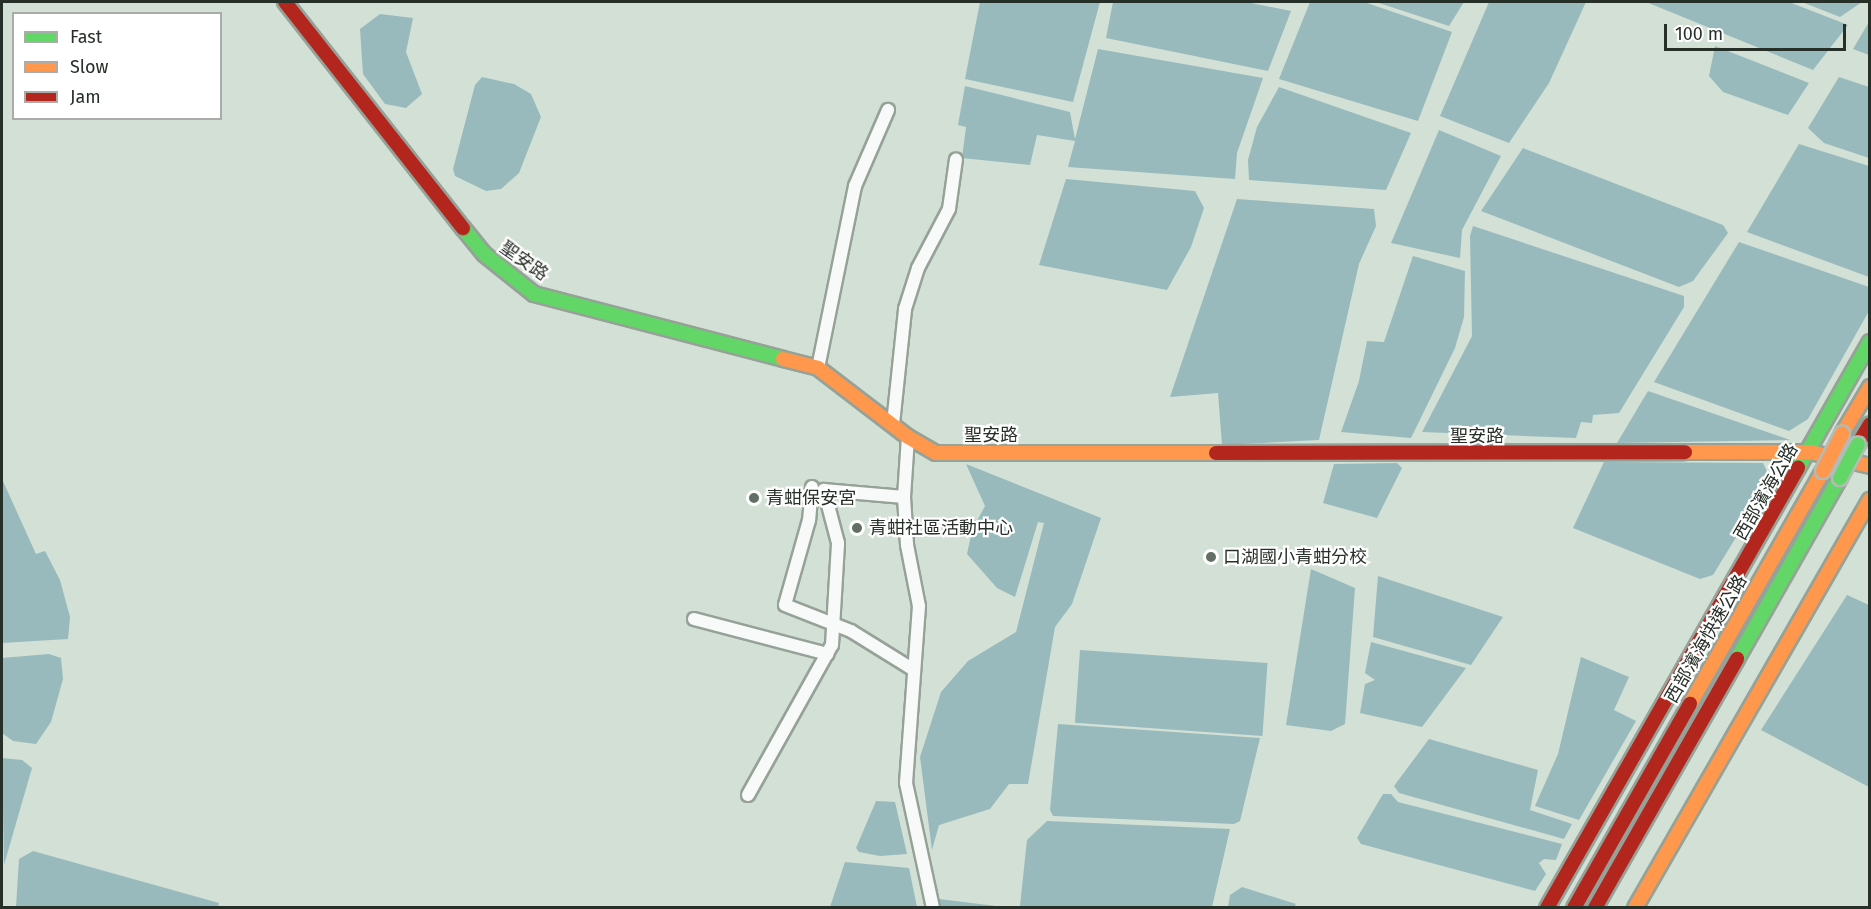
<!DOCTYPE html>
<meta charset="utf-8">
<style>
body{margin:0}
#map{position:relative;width:1871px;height:909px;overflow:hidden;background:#d3e0d5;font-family:"Fira Sans","Noto Sans TC",sans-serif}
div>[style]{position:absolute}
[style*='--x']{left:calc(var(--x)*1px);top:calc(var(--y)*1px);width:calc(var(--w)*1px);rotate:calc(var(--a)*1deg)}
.water>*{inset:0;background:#98babc;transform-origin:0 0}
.roads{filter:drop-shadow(2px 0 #96a198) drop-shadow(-2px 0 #96a198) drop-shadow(0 2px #96a198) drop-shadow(0 -2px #96a198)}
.street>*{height:12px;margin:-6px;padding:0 6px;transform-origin:6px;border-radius:6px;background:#f8faf9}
.fast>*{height:14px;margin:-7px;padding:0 7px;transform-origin:7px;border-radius:7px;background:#63d668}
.slow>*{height:14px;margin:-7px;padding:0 7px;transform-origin:7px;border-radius:7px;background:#ff974d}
.jam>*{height:14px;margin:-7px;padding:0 7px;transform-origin:7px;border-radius:7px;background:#b3261e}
.bridges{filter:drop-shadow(2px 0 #b4bbb5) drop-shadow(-2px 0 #b4bbb5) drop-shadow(0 2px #b4bbb5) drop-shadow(0 -2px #b4bbb5)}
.fast-bridge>*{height:14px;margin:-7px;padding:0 7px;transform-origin:7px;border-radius:7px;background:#63d668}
.slow-bridge>*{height:14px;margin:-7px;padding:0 7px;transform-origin:7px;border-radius:7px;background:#ff974d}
.dots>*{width:16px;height:16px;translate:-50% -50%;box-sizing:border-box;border:3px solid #fff;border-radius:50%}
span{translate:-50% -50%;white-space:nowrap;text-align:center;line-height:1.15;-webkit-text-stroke:4.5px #fff;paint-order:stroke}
.street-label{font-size:18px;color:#273028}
.poi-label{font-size:18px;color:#273028}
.left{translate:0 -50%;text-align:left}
.frame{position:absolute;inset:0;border:3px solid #273028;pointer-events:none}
.legend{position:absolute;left:12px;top:12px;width:210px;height:108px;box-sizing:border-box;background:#fff;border:2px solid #a9aca9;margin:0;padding:8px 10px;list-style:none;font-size:18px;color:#273028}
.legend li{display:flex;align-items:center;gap:12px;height:30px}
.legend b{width:30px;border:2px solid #a9aca9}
.scale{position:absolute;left:1664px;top:24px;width:182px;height:27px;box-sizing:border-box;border:3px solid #273028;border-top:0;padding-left:8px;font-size:18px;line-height:21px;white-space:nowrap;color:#273028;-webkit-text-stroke:4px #fff;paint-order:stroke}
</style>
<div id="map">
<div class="water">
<i style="clip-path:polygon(980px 2px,1100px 2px,1073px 102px,965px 79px)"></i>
<i style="clip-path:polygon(1113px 2px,1246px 2px,1291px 11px,1268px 71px,1106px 38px)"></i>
<i style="clip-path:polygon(1310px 2px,1364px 2px,1452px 32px,1418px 121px,1279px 79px)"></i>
<i style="clip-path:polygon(1376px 2px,1464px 2px,1449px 26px)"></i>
<i style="clip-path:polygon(1489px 2px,1586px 2px,1549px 83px,1509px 143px,1440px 116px)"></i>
<i style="clip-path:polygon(1646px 2px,1789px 2px,1848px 25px,1813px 70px)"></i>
<i style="clip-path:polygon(1802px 2px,1862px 2px,1840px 17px)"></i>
<i style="clip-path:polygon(380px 14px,413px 18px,406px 52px,422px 94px,406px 108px,385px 104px,363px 74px,360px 29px)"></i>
<i style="clip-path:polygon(1869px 22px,1869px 55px,1853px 49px)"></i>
<i style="clip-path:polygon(1715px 46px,1809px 83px,1788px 115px,1723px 92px,1709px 76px)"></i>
<i style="clip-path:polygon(1098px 49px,1263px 78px,1237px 153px,1235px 179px,1068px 167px,1075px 141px,1037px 135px,1030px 165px,962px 158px,966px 127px,958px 125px,965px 86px,1070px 112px,1075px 139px)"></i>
<i style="clip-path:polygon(482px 77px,514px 84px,531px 94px,541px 117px,519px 173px,501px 189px,486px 191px,455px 176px,453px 169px,475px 85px)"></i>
<i style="clip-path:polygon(1839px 77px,1869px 87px,1869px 158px,1824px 143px,1808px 128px)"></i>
<i style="clip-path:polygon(1279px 87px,1411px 133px,1386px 190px,1249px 180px,1248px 160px,1257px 127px)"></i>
<i style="clip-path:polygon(1439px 130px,1501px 156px,1462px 230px,1460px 258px,1391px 243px)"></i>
<i style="clip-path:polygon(1799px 144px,1869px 166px,1869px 277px,1747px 232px)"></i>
<i style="clip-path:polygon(1523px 148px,1723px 225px,1728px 233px,1693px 281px,1679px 287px,1481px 211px)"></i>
<i style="clip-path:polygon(1066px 179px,1195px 191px,1204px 208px,1191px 247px,1167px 290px,1039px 265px)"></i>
<i style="clip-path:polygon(1237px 199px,1374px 209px,1376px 226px,1359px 264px,1319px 440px,1222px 445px,1218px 393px,1170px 397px)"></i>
<i style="clip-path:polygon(1473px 226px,1684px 296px,1684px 307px,1619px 413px,1593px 415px,1592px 423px,1581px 422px,1576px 438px,1422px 432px,1472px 336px,1470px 236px)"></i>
<i style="clip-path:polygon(1739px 242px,1869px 287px,1869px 311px,1808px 419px,1789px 431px,1654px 382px)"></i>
<i style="clip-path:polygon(1413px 256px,1465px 271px,1464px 317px,1455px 348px,1411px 438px,1341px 432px,1359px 381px,1367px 341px,1384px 342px)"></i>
<i style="clip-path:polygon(1648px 391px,1790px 440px,1617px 443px)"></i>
<i style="clip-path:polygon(1604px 462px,1763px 463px,1771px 480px,1713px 575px,1700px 579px,1573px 528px)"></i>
<i style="clip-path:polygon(1397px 463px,1402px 468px,1377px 518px,1323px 503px,1334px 464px)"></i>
<i style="clip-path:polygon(966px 464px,1101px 518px,1072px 604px,1055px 627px,1028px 784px,1009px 784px,990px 809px,939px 825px,932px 850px,920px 757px,941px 692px,968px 661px,1016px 632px,1044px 523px,1038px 522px,1015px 597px,997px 588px,967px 554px,972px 531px,967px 523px,978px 519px,985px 506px)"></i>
<i style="clip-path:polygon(2px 479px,36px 554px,45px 551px,60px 580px,70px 617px,68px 639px,2px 643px)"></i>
<i style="clip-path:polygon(1311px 569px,1355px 588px,1345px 724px,1331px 731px,1286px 725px)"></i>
<i style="clip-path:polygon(1378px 576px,1503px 617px,1471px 665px,1373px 637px)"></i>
<i style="clip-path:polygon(1847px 595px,1869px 605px,1869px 787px,1761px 730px)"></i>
<i style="clip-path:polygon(1371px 642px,1466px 668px,1422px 727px,1360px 713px,1365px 684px,1375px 680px,1365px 673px)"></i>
<i style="left:1080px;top:650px;width:188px;height:73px;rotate:4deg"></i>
<i style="clip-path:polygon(49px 654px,61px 658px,63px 679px,51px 722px,36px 744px,13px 741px,2px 733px,2px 658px)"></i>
<i style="clip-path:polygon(1581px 657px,1629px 677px,1614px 710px,1636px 721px,1579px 820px,1535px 806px,1558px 754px)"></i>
<i style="clip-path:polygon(1058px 724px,1260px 738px,1240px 821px,1234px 824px,1053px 816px,1050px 810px)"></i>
<i style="clip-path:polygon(1429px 739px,1538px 770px,1530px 810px,1572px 824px,1564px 839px,1399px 793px,1394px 786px)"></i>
<i style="clip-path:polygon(2px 758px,22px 760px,32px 768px,4px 865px)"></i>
<i style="clip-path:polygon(1383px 794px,1391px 794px,1398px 802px,1562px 844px,1556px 860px,1544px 859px,1539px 863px,1546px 874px,1535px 891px,1361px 844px,1357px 838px)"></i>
<i style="clip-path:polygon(876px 801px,895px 802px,907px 854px,880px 856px,859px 852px,856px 848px)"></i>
<i style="clip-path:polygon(1047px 821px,1230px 829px,1212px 907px,1020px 906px,1027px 840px)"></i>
<i style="clip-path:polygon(33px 851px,219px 903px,218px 907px,16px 907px,19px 859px)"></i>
<i style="clip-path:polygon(845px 862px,909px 868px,917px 907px,830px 907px)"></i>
<i style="clip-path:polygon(1242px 887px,1296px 904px,1294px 907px,1228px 907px,1230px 895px)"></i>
<i style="clip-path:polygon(939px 899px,1004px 907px,941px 907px)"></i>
</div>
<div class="roads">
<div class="street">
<i style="--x:818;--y:368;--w:186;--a:-78.5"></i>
<i style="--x:855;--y:186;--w:83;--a:-66.5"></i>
<i style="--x:893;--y:424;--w:116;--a:-84"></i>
<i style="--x:905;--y:309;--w:43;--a:-72.4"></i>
<i style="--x:918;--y:268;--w:67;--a:-62.3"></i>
<i style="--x:949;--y:209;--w:50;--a:-82"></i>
<i style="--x:908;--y:437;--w:60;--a:93.8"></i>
<i style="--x:904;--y:497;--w:48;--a:86.4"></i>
<i style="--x:907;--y:545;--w:62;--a:78.9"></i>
<i style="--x:919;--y:606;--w:177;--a:94.2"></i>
<i style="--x:906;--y:783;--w:128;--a:77.8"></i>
<i style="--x:812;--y:487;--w:33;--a:95"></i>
<i style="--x:809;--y:520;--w:88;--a:105.8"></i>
<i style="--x:785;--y:605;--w:71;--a:21.5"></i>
<i style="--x:851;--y:631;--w:74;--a:31.8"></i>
<i style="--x:694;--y:619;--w:138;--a:14.7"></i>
<i style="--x:748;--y:795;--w:172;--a:-60.8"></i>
<i style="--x:832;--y:645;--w:102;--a:-86.6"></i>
<i style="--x:838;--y:543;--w:55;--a:-104.8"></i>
<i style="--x:824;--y:490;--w:80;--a:5"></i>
</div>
<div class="fast">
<i style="--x:463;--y:228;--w:33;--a:51"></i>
<i style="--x:484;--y:254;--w:64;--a:38.7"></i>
<i style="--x:534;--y:294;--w:257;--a:14.6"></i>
<i style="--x:1798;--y:468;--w:145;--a:-60.3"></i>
<i style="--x:1737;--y:659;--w:208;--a:-60.4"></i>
</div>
<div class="slow">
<i style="--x:783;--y:359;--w:36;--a:14"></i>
<i style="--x:818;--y:368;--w:113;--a:37.5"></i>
<i style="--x:908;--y:437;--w:32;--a:30"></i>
<i style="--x:936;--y:453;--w:280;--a:0"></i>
<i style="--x:1842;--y:434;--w:55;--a:-59.2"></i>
<i style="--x:1685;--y:452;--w:125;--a:0"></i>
<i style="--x:1810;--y:452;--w:62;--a:13.1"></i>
<i style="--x:1690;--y:704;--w:268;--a:-60.3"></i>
<i style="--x:1635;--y:908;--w:471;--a:-60.1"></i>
</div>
<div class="jam">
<i style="--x:285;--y:2;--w:288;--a:51.8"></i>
<i style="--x:1858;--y:444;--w:23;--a:-59"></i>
<i style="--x:1216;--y:453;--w:469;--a:-0.1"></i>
<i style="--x:1547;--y:908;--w:507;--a:-60.3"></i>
<i style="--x:1574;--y:908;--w:235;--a:-60.4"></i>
<i style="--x:1595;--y:908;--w:287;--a:-60.3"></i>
</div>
</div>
<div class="bridges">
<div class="fast-bridge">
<i style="--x:1840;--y:478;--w:38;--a:-62"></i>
</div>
<div class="slow-bridge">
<i style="--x:1823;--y:471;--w:42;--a:-62.8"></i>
</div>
</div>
<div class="dots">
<i style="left:754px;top:498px;background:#636e65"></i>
<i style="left:857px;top:528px;background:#636e65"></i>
<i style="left:1211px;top:557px;background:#636e65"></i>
</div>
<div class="street-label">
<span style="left:524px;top:261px;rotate:35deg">聖安路</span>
<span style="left:991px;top:435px">聖安路</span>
<span style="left:1477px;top:436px">聖安路</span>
<span style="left:1766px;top:492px;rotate:-60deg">西部濱海公路</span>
<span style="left:1706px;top:639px;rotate:-60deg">西部濱海快速公路</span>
</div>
<div class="poi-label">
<span class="left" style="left:766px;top:498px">青蚶保安宮</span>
<span class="left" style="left:869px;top:528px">青蚶社區活動中心</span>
<span class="left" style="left:1223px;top:557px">口湖國小青蚶分校</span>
</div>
<div class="frame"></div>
<ul class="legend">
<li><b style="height:8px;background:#63d668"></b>Fast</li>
<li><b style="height:8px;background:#ff974d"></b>Slow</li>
<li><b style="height:8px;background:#b3261e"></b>Jam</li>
</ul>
<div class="scale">100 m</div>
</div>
